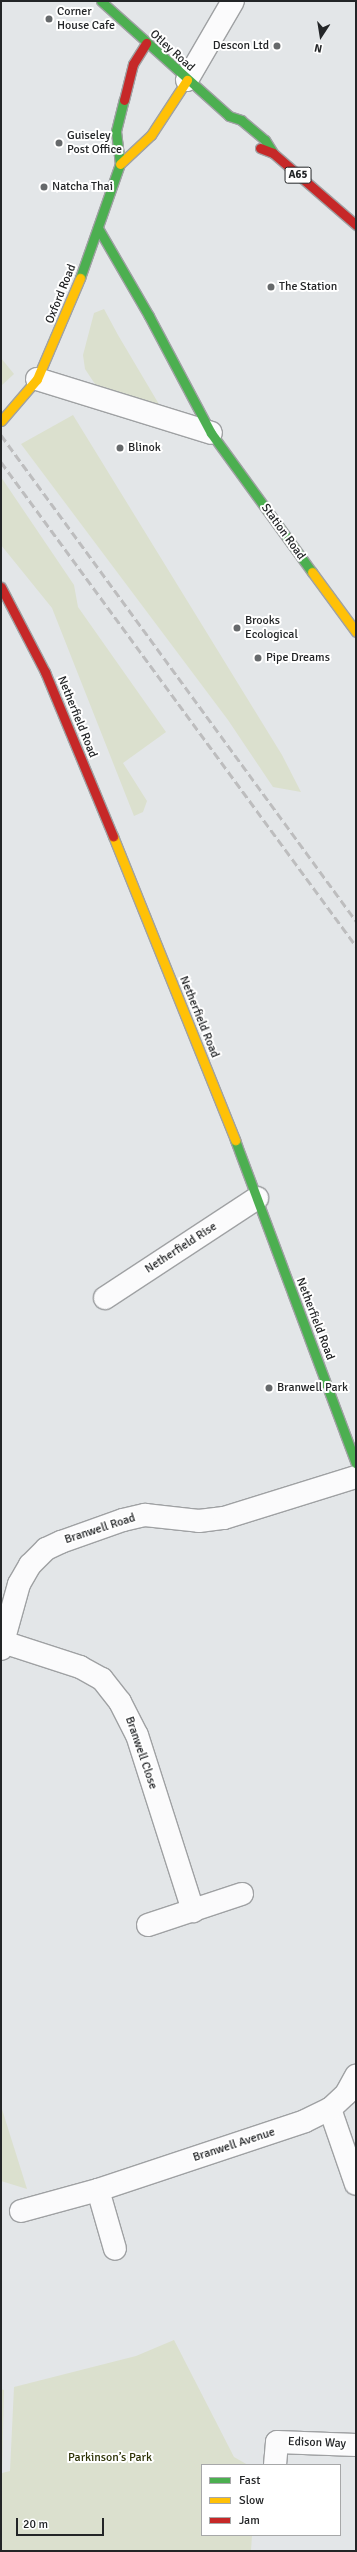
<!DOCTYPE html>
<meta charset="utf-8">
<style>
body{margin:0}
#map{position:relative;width:357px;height:2552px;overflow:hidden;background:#e3e6e8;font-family:Signika,sans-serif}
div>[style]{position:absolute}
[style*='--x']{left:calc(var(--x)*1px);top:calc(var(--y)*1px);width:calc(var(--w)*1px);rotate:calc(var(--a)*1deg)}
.green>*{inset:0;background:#dbe0ce}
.roads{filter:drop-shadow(1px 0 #9fa1a3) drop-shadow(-1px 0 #9fa1a3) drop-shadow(0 1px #9fa1a3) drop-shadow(0 -1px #9fa1a3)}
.street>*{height:22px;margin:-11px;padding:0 11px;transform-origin:11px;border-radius:11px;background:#fbfbfc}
.fast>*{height:9px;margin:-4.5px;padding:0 4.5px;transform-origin:4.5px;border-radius:4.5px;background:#4caf50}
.slow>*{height:9px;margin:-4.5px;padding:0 4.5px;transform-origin:4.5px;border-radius:4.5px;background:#ffc107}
.jam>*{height:9px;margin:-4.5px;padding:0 4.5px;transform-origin:4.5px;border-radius:4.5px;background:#c62828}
.rail>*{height:3px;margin-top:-1.5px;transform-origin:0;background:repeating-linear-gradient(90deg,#bdbdbe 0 8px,transparent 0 12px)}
.dots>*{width:11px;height:11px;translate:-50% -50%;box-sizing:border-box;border:2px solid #fff;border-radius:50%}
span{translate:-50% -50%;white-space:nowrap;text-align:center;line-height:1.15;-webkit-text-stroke:4px #fff;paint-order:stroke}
.shield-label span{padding:1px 3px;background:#fff;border:1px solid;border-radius:3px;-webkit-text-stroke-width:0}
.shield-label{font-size:11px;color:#232527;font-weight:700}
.poi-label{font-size:12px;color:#232527}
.left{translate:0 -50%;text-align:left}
.right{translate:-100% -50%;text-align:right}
.street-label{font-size:12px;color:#232527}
.park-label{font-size:12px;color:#2c3205}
.frame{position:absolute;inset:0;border:2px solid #232527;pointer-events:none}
.legend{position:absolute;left:201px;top:2464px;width:140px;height:72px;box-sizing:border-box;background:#fff;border:1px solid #a7a8a9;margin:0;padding:5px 7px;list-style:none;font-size:12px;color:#232527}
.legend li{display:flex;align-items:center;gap:8px;height:20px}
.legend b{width:20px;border:1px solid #a7a8a9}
.north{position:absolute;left:301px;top:16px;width:40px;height:40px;-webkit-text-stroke:3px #fff;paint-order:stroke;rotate:192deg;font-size:11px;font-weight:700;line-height:16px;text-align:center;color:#232527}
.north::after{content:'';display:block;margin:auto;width:14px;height:18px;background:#232527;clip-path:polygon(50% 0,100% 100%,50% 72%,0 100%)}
.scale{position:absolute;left:16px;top:2518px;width:88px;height:18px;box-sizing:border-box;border:2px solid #232527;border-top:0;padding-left:5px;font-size:12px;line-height:14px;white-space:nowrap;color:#232527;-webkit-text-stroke:3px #fff;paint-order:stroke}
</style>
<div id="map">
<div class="green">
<i style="clip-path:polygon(104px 309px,118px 335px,160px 406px,95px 384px,85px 369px,83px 355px,94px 313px)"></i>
<i style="clip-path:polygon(1px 358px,14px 374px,1px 386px)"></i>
<i style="clip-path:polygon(73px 415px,282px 755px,301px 792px,273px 787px,228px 720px,21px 444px)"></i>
<i style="clip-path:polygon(1px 477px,74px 585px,78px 607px,166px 732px,123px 763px,147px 801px,143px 812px,134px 816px,52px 608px,1px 545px)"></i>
<i style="clip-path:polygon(1px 2106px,27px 2189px,1px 2181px)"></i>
<i style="clip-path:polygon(174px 2340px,234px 2457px,248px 2465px,202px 2465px,202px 2535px,252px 2535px,251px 2551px,1px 2551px,1px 2389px,4px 2390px,2px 2473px,10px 2471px,14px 2387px,136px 2356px)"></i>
</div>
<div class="roads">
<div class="street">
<i style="--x:187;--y:80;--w:91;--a:-59.8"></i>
<i style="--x:37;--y:379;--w:182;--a:17.2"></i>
<i style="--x:105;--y:1298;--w:182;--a:-33.3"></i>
<i style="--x:3;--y:1642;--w:81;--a:18"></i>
<i style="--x:80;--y:1667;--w:25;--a:29"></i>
<i style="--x:102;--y:1679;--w:29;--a:52"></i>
<i style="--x:120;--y:1702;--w:37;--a:63"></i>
<i style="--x:137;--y:1735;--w:185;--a:72.3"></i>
<i style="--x:1;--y:1649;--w:67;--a:-74.5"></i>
<i style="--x:19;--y:1584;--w:22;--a:-60"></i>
<i style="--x:30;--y:1565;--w:23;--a:-45"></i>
<i style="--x:46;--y:1549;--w:17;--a:-25"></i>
<i style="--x:61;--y:1542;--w:66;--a:-19.5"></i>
<i style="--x:123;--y:1520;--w:23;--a:-13"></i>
<i style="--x:145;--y:1515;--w:54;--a:6.3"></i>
<i style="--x:199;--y:1521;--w:25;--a:-7"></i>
<i style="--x:224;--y:1518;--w:138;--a:-17.3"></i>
<i style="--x:148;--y:1925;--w:99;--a:-18.3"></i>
<i style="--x:330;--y:2109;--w:79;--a:70.9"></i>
<i style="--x:98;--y:2190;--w:61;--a:73.9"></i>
<i style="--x:21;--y:2211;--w:80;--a:-15.3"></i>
<i style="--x:98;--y:2190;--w:218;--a:-18.4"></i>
<i style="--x:305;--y:2121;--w:28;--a:-26"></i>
<i style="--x:330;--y:2109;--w:22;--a:-43"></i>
<i style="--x:346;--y:2094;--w:21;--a:-61"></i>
<i style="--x:275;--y:2465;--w:23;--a:-85"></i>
<i style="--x:277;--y:2442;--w:79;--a:2.2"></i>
</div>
<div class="fast">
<i style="--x:101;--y:1;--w:172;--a:41.9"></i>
<i style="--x:229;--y:116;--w:13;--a:18"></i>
<i style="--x:241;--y:120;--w:31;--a:40"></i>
<i style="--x:265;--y:140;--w:15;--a:58"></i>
<i style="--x:98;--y:228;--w:102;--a:59.9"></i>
<i style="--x:149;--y:316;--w:132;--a:62.1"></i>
<i style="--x:211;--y:433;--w:172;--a:54"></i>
<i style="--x:80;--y:278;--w:121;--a:-70.7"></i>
<i style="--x:120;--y:164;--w:33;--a:-97"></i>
<i style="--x:116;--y:131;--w:32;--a:-76"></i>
<i style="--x:235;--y:1140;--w:345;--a:69.5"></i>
</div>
<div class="slow">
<i style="--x:120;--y:164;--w:42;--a:-43.1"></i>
<i style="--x:151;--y:135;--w:66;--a:-56.8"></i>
<i style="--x:1;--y:421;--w:55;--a:-49.4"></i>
<i style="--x:37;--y:379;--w:110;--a:-66.9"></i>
<i style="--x:312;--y:572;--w:74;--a:53.7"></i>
<i style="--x:113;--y:836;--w:328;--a:68.1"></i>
</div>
<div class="jam">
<i style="--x:124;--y:100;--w:37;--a:-76"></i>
<i style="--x:133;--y:64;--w:25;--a:-58"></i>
<i style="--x:260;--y:148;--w:14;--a:21"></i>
<i style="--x:273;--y:153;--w:110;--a:40.9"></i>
<i style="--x:1;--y:587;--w:96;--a:62.6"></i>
<i style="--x:45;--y:672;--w:178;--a:67.5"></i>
</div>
</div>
<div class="rail">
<i style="--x:1;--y:435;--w:602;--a:53.85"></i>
<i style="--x:1;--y:462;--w:600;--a:53.74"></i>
</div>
<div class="dots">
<i style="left:49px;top:19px;background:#66696b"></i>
<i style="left:277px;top:46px;background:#66696b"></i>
<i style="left:59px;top:143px;background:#66696b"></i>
<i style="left:44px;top:187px;background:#66696b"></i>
<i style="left:271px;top:287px;background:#66696b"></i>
<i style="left:120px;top:448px;background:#66696b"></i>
<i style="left:237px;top:628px;background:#66696b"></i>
<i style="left:258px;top:658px;background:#66696b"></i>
<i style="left:269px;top:1388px;background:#66696b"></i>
</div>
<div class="shield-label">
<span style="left:298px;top:175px">A65</span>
</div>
<div class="poi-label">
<span class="left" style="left:57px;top:19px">Corner<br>House Cafe</span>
<span class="right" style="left:269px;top:46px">Descon Ltd</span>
<span class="left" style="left:67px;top:143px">Guiseley<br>Post Office</span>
<span class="left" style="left:52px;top:187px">Natcha Thai</span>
<span class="left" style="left:279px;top:287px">The Station</span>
<span class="left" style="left:128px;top:448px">Blinok</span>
<span class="left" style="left:245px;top:628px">Brooks<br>Ecological</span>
<span class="left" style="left:266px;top:658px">Pipe Dreams</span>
<span class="left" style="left:277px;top:1388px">Branwell Park</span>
</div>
<div class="street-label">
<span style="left:172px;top:51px;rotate:42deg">Otley Road</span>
<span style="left:61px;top:294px;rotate:-68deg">Oxford Road</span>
<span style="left:283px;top:532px;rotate:54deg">Station Road</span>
<span style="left:77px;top:717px;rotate:68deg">Netherfield Road</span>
<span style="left:199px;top:1017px;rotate:68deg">Netherfield Road</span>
<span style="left:181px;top:1248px;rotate:-33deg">Netherfield Rise</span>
<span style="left:315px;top:1319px;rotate:69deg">Netherfield Road</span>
<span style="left:100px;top:1529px;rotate:-18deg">Branwell Road</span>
<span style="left:141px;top:1753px;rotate:71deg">Branwell Close</span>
<span style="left:234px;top:2145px;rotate:-18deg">Branwell Avenue</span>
<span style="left:317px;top:2443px;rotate:2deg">Edison Way</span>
</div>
<div class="park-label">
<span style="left:110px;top:2458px">Parkinson’s Park</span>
</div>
<div class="frame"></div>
<ul class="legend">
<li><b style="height:5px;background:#4caf50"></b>Fast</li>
<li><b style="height:5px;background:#ffc107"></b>Slow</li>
<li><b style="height:5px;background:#c62828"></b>Jam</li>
</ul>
<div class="north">N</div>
<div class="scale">20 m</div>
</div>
